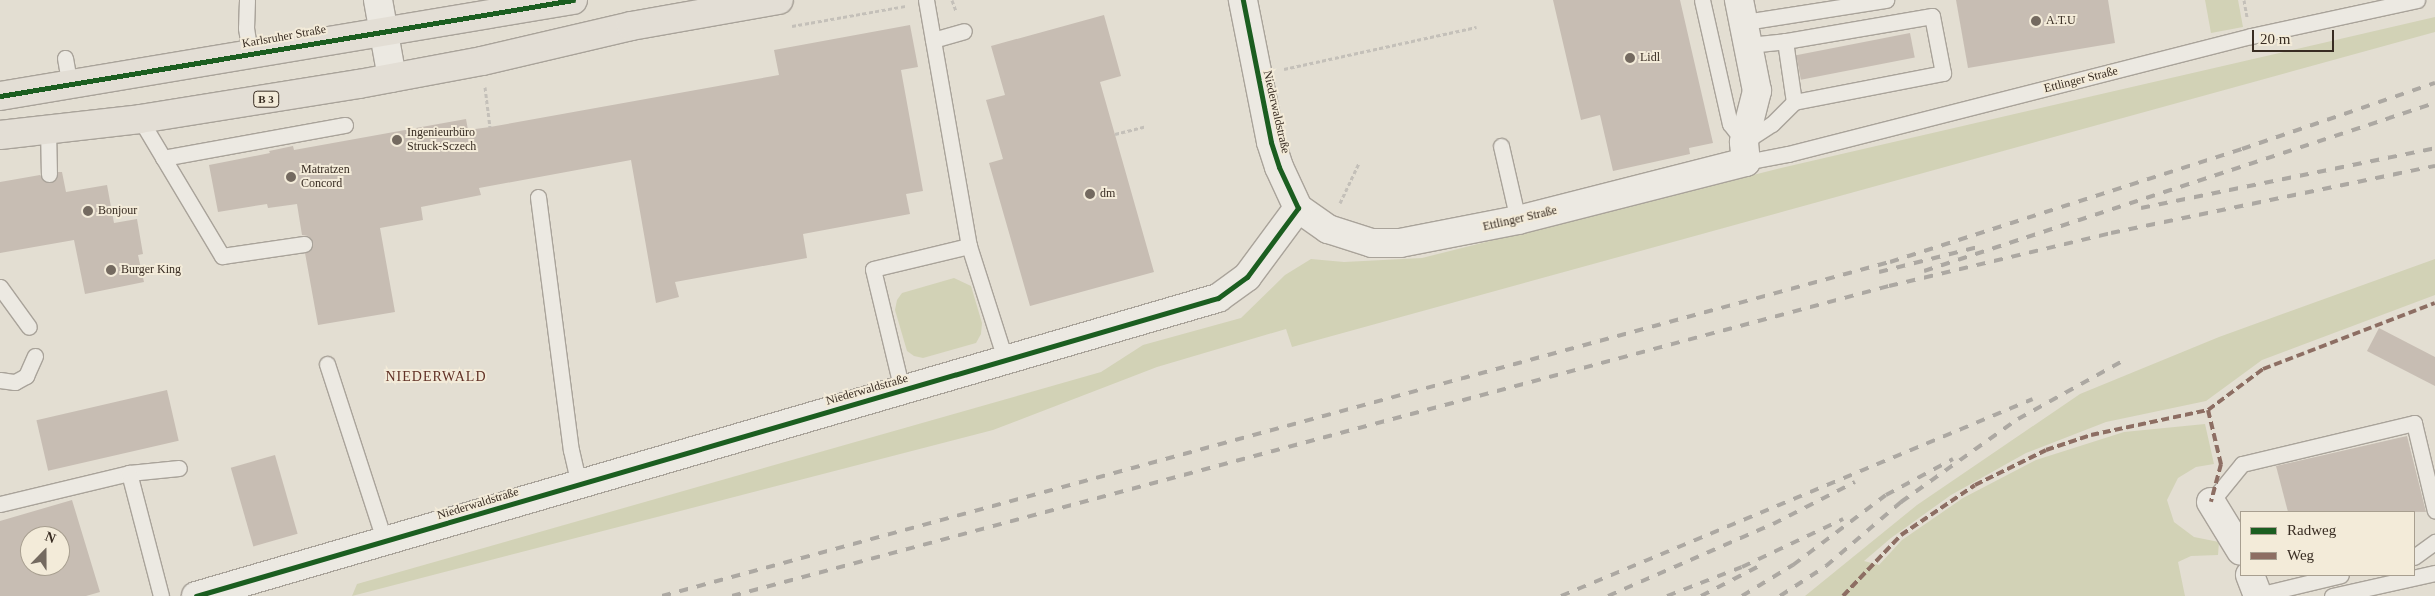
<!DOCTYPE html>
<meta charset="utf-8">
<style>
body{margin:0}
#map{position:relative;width:2435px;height:596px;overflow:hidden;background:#e3ded2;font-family:"Times New Roman",serif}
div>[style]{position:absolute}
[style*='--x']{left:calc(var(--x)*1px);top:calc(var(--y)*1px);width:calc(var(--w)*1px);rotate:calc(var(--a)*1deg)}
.green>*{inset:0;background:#d2d2b6}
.building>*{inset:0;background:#c7bdb3;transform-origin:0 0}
.path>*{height:3px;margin-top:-1.5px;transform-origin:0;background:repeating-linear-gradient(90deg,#c4c0b9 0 4px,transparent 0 6.5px)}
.roads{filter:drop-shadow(1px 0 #a9a39a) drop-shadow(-1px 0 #a9a39a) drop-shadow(0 1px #a9a39a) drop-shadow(0 -1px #a9a39a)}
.service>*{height:15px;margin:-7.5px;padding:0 7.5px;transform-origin:7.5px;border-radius:7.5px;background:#ece9e2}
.minor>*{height:28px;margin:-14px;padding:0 14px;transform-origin:14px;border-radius:14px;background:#ece9e2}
.primary>*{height:28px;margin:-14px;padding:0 14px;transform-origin:14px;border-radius:14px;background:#e3ded5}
.rail>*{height:4px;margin-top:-2px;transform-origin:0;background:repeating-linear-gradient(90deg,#aca8a2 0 9px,transparent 0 18px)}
.quiet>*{height:4px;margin-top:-2px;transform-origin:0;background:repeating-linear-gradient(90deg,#8d6e63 0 8px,transparent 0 12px)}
.cycleway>*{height:5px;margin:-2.5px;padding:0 2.5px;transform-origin:2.5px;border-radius:2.5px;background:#1b5e20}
.dots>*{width:14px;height:14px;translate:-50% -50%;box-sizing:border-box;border:2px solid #f3ebd9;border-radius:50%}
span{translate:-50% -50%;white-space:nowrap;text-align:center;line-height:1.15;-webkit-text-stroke:4px #f3ebd9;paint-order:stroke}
.shield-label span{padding:1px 4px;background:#f3ebd9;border:1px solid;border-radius:4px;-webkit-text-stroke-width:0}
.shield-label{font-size:11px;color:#382c22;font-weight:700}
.poi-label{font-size:12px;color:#382c22}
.left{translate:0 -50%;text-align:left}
.street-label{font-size:12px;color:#382c22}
.neighbourhood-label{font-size:14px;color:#613126;letter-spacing:1px}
.legend{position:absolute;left:2240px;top:511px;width:175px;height:65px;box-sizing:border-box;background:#f3ebd9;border:1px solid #a89f90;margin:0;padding:6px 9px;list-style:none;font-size:15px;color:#382c22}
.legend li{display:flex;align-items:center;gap:10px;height:25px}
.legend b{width:25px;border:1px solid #a89f90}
.north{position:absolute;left:20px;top:526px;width:50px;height:50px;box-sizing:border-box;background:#f3ebd9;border:1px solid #a89f90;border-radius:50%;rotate:22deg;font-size:14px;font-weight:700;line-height:20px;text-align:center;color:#382c22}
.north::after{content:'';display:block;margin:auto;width:18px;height:22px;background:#746a60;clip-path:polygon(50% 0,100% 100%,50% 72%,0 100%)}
.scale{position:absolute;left:2252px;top:30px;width:82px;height:22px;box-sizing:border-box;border:2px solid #382c22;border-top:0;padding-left:6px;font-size:15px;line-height:18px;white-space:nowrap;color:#382c22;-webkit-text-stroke:4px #f3ebd9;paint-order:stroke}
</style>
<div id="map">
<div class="green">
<i style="clip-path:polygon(2205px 0,2238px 0,2243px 27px,2211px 33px)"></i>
<i style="clip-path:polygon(2435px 17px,2435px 32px,1292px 347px,1286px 329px,1157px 367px,993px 430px,352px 596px,357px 584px,1101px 372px,1143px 345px,1241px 318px,1285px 275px,1311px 259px,1344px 262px,1422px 258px,1781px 168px)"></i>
<i style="clip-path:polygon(2435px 259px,2435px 295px,2262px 360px,2206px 401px,2106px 422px,2026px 453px,1951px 495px,1891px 538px,1864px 561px,1879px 565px,1902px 540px,1963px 498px,2036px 460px,2124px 432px,2205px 424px,2214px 464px,2196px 467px,2178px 478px,2167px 500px,2174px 522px,2194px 537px,2219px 542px,2218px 555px,2191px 556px,2178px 562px,2185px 596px,1805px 596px,1917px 505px,2080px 394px,2219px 337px)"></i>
<i style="clip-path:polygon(954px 278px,971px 286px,982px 323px,981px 334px,976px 343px,923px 358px,914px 356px,907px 351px,895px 310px,897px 300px,902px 293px)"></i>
</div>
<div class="building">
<i style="clip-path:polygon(1553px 0,1680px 0,1713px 143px,1689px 148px,1690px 154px,1613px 171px,1600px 115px,1581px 120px)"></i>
<i style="clip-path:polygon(1956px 0,2108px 0,2115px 43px,1968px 68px)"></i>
<i style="clip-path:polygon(1104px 15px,1121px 76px,1100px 82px,1154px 272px,1030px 306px,989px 163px,1003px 159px,986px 100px,1005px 95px,991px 46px)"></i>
<i style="clip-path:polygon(910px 25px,918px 67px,901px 70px,923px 191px,906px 194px,910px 214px,803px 234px,807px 258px,675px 282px,679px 297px,656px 303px,631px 160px,479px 188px,481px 195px,421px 207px,423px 220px,380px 228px,395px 312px,318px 325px,305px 253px,312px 248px,313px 242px,308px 236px,302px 235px,297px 204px,268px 208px,267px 204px,218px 212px,209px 165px,270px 153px,269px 151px,293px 146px,294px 150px,466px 119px,468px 130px,490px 127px,779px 75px,774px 50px)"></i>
<i style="left:1910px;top:33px;width:25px;height:116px;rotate:79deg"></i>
<i style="clip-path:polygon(58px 172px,62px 172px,66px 192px,107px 185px,114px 223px,137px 219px,143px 254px,138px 255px,144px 282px,85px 294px,74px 240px,0 253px,0 182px,40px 175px,50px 183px,57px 179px)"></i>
<i style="clip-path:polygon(2379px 328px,2435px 357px,2435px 386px,2367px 351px)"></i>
<i style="left:167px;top:390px;width:52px;height:134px;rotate:77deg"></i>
<i style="clip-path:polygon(2407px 436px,2426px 512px,2288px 512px,2276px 466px)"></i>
<i style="left:275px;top:455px;width:82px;height:46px;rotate:74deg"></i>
<i style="clip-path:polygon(evenodd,72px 500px,100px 592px,86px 596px,0 596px,0 521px,72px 500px,30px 536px,60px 536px,60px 566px,30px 566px,30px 536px)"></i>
</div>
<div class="path">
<i style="--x:952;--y:0;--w:12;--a:70"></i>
<i style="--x:2244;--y:0;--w:17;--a:80"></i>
<i style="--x:792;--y:26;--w:116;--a:-10"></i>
<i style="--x:1284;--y:69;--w:197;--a:-12.3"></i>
<i style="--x:485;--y:87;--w:40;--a:82.9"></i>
<i style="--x:1115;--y:134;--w:32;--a:-14"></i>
<i style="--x:1340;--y:203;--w:44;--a:-64.6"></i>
</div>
<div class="roads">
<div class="service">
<i style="--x:247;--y:0;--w:28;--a:92"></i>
<i style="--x:246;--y:28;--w:25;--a:81"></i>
<i style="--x:926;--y:0;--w:250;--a:80.1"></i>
<i style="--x:1702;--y:0;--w:127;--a:77.3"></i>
<i style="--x:1730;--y:124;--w:23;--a:52"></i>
<i style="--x:1744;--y:142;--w:33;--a:-33"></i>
<i style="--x:1772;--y:124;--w:31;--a:-45"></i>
<i style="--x:1794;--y:102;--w:152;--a:-11"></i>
<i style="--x:1943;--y:73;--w:58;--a:-100.9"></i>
<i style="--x:1932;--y:16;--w:149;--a:170.3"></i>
<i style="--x:1785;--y:41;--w:62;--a:81.6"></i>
<i style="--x:1745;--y:22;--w:143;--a:-8.9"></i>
<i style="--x:933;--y:40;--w:32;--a:-16"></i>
<i style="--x:1749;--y:45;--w:36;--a:-6"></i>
<i style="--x:65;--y:58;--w:27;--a:80"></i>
<i style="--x:140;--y:119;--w:160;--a:59.1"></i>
<i style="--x:222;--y:256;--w:83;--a:-8.3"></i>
<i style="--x:48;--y:128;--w:46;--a:88.8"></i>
<i style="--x:1501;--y:146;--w:76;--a:77.1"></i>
<i style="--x:163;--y:158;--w:185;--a:-10.3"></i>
<i style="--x:1746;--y:162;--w:43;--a:-10.8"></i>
<i style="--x:1788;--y:154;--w:478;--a:-14.3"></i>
<i style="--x:2251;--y:36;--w:170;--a:-12.2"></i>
<i style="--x:538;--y:197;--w:255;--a:82.6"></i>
<i style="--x:571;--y:450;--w:35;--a:77"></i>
<i style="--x:0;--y:287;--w:49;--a:54.1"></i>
<i style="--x:327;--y:364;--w:187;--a:72"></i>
<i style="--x:0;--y:380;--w:15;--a:8"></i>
<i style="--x:15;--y:382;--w:13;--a:-29"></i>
<i style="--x:26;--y:376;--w:22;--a:-66"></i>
<i style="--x:902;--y:390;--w:124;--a:-103.5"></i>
<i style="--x:873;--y:269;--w:99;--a:-13.5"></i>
<i style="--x:969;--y:246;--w:119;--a:72.3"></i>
<i style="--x:129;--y:473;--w:50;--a:-5.7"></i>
<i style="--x:2211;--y:502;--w:49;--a:-50.8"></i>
<i style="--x:2242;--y:464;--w:177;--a:-13.4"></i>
<i style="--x:2414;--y:423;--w:90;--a:76.6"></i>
<i style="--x:0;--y:504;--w:133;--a:-13.5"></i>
<i style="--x:129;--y:473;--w:127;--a:75.4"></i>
<i style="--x:2414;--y:557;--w:26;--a:-36"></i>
<i style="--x:2258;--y:595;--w:85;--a:-13.5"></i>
<i style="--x:2332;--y:596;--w:106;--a:-12.6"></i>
</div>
<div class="minor">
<i style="--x:378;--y:0;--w:79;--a:79.8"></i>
<i style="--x:1298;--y:208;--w:37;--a:35"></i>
<i style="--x:1328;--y:229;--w:46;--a:17.7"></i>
<i style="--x:1372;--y:243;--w:28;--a:0"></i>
<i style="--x:1400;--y:243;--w:120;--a:-11"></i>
<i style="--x:1518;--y:220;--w:235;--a:-14.3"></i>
<i style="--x:1746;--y:162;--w:20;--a:-96"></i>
<i style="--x:1744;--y:142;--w:53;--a:-75.7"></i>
<i style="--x:1757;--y:91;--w:93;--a:-101.2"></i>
<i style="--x:2211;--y:502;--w:57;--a:58.5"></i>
<i style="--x:2250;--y:575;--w:22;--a:69"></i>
<i style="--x:196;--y:596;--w:1065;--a:-16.26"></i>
<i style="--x:1218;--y:298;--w:36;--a:-36"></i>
<i style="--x:1247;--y:277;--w:86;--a:-53.5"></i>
<i style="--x:1298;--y:208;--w:45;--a:-114.9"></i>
<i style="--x:1279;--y:167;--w:26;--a:-108"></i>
<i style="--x:1271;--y:142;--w:145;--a:-101.2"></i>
</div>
<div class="primary">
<i style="--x:0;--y:96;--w:581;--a:-9.51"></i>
<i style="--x:0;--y:135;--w:141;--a:-6.5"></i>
<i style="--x:140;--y:119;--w:222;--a:-9.1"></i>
<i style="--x:359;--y:84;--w:125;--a:-10.6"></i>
<i style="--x:482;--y:61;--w:153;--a:-13.2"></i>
<i style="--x:631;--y:26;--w:150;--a:-10"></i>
</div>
</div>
<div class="rail">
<i style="--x:2141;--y:208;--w:300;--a:-11.5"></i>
<i style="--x:1924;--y:271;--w:538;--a:-18.2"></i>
<i style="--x:1879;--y:272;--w:102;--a:-14.2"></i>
<i style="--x:662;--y:596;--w:1273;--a:-15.22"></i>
<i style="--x:1890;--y:262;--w:370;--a:-17.8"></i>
<i style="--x:2242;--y:149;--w:204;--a:-18.9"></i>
<i style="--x:732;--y:596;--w:1198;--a:-15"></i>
<i style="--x:1889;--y:286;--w:228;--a:-13.4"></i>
<i style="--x:2111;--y:233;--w:331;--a:-11.7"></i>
<i style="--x:1561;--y:596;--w:511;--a:-22.65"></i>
<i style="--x:1608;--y:596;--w:180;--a:-23.6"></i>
<i style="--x:1773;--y:524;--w:92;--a:-27.1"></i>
<i style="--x:1667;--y:596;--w:80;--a:-21.1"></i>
<i style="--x:1742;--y:567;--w:112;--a:-25.4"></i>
<i style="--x:1701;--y:596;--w:70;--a:-27.3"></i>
<i style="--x:1742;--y:596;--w:60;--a:-31.3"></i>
<i style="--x:1793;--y:565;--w:116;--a:-37"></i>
<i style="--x:1886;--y:495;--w:76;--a:-28.2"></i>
<i style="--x:1780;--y:596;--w:55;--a:-33.1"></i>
<i style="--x:1826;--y:566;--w:99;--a:-40.5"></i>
<i style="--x:1901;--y:502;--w:143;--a:-35.4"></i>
<i style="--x:2018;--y:419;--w:118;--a:-29"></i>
</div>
<div class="quiet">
<i style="--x:2208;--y:410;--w:56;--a:76.5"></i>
<i style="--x:2221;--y:464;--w:39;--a:105"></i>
<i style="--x:1843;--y:596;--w:84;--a:-46.4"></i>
<i style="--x:1901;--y:535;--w:89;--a:-34"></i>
<i style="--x:1975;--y:485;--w:79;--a:-26.2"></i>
<i style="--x:2046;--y:450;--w:47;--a:-18.4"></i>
<i style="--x:2091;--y:435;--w:120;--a:-12.1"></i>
<i style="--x:2208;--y:410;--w:69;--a:-36.7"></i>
<i style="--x:2263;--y:369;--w:184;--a:-21"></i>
</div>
<div class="cycleway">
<i style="--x:0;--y:96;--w:581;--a:-9.51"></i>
<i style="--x:196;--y:596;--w:1065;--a:-16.26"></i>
<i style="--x:1218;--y:298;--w:36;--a:-36"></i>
<i style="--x:1247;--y:277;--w:86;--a:-53.5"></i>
<i style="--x:1298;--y:208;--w:45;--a:-114.9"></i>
<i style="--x:1279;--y:167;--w:26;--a:-108"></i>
<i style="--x:1271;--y:142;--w:145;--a:-101.2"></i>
</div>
<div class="dots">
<i style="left:2036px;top:21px;background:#746a60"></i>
<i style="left:1630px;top:58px;background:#746a60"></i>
<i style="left:397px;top:140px;background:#746a60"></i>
<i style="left:291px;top:177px;background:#746a60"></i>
<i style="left:1090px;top:194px;background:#746a60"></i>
<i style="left:88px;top:211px;background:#746a60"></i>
<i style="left:111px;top:270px;background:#746a60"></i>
</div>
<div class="shield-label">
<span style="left:266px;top:99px">B 3</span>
</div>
<div class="poi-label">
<span class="left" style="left:2046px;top:21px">A.T.U</span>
<span class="left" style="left:1640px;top:58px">Lidl</span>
<span class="left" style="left:407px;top:140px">Ingenieurbüro<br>Struck-Sczech</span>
<span class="left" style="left:301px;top:177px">Matratzen<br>Concord</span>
<span class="left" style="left:1100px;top:194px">dm</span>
<span class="left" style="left:98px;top:211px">Bonjour</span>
<span class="left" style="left:121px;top:270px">Burger King</span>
</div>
<div class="street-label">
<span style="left:284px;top:37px;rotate:-10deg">Karlsruher Straße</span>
<span style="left:2081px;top:80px;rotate:-14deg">Ettlinger Straße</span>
<span style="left:1276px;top:112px;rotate:77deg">Niederwaldstraße</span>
<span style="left:1520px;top:219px;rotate:-13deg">Ettlinger Straße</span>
<span style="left:867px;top:390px;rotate:-16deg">Niederwaldstraße</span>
<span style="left:478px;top:504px;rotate:-17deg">Niederwaldstraße</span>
</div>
<div class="neighbourhood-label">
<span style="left:436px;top:377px">NIEDERWALD</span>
</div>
<ul class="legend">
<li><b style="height:6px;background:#1b5e20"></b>Radweg</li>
<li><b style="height:6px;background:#8d6e63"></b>Weg</li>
</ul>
<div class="north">N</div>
<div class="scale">20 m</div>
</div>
